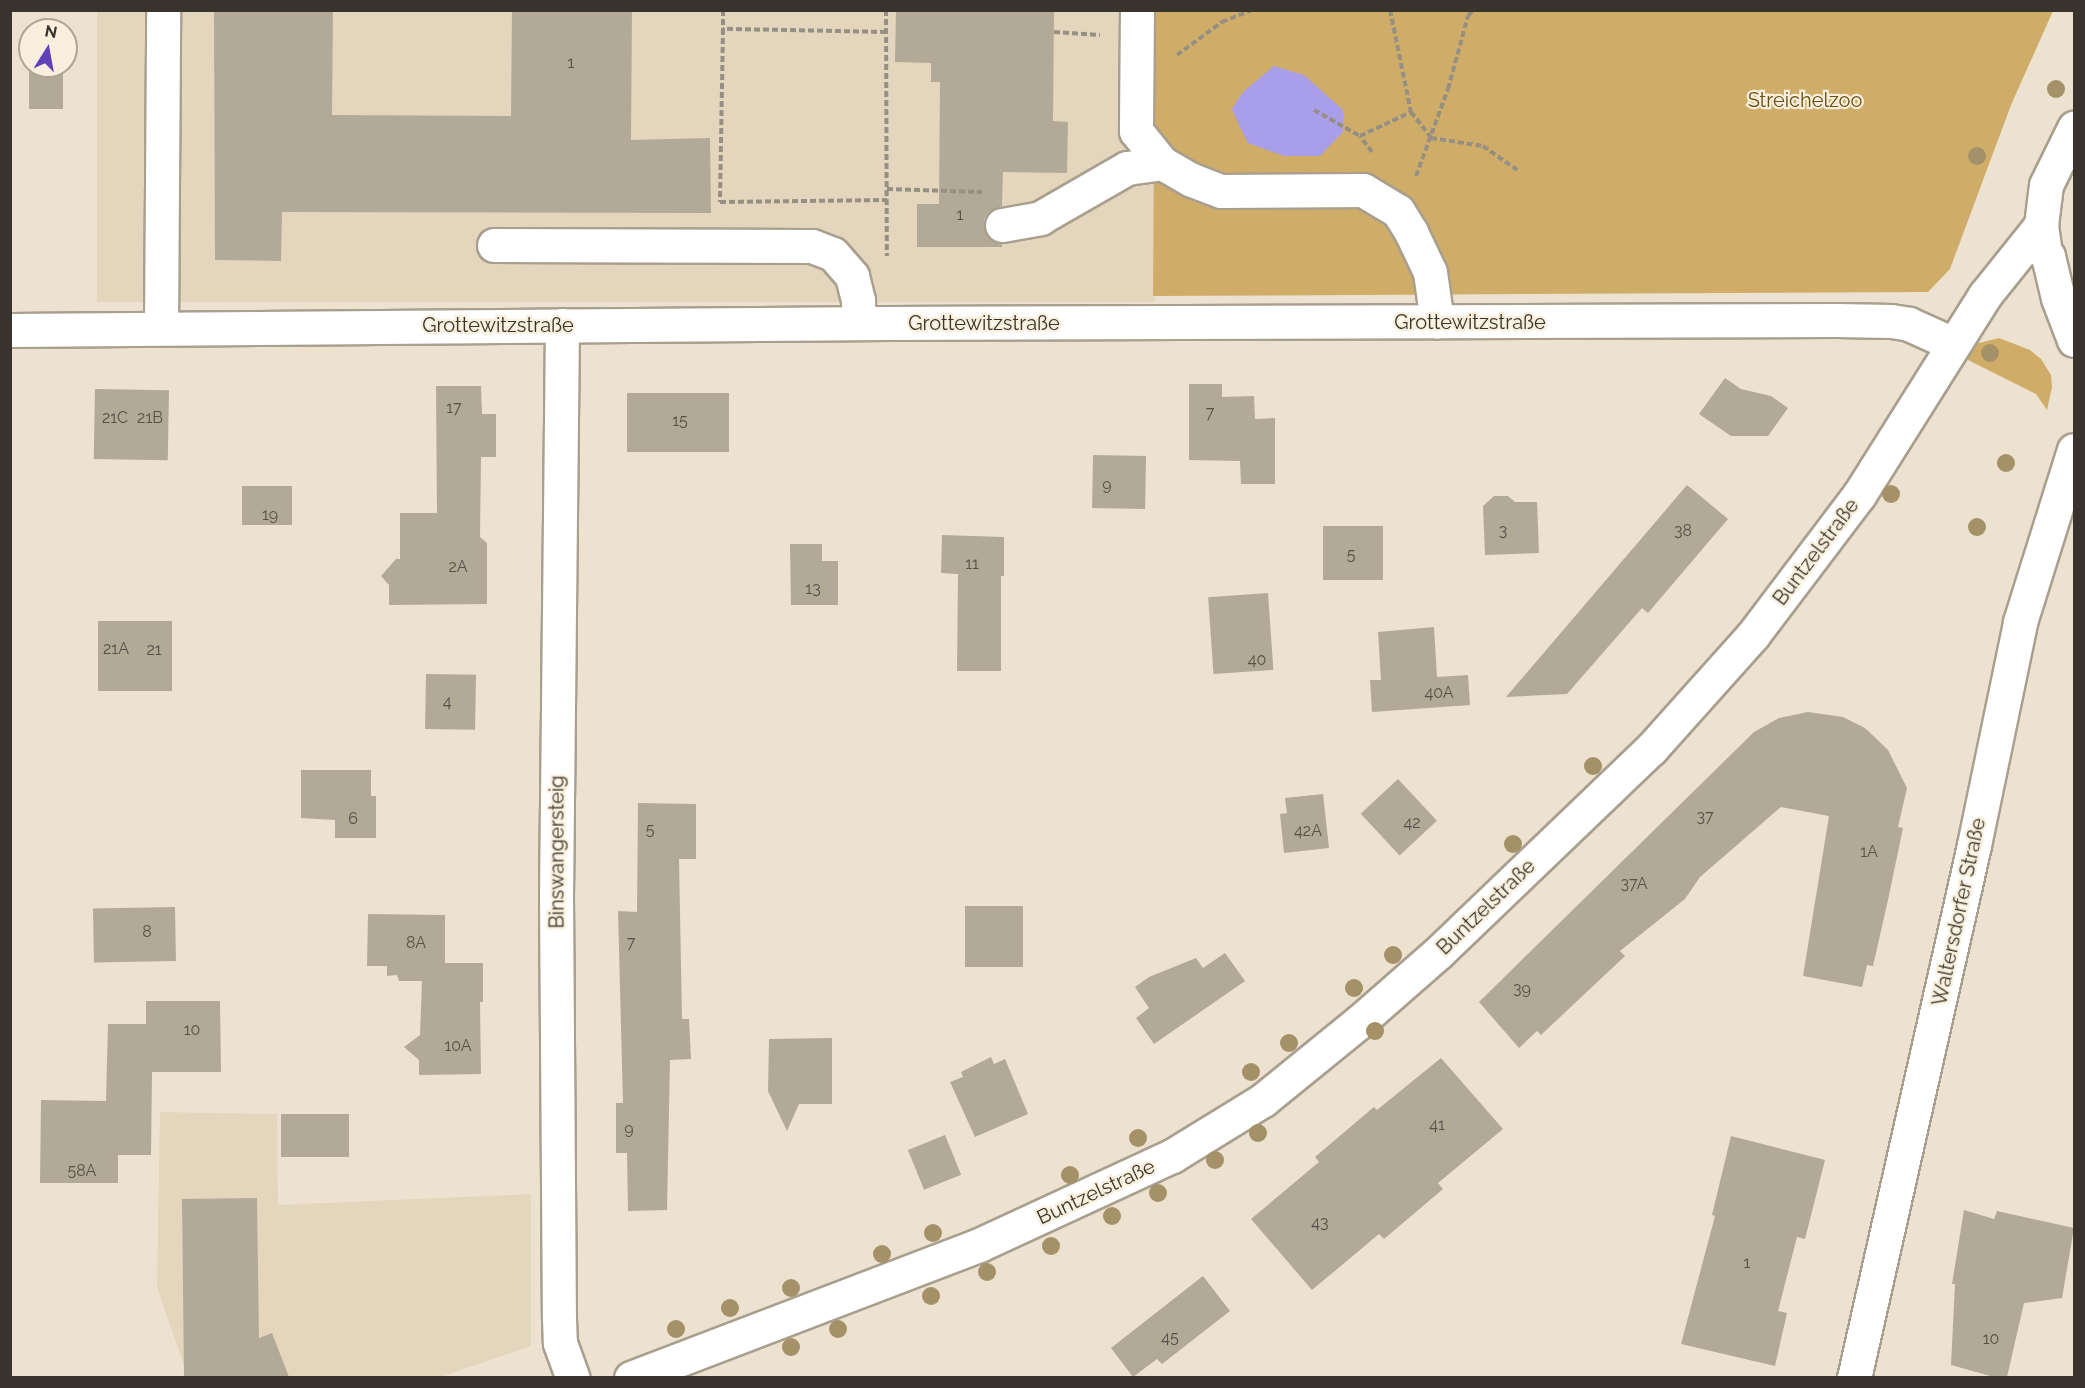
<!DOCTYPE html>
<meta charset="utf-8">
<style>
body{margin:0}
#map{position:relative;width:2085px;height:1388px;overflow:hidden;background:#ece2cf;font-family:Raleway,sans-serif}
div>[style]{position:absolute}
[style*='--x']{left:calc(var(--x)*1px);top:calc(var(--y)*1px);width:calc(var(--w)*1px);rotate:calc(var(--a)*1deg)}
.built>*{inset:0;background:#e4d6bd;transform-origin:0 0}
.green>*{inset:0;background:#cfad69}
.water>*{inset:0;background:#a99ee9}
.building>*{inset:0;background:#b2a997;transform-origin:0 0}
.path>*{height:4px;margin-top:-2px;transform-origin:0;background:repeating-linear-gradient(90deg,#968f82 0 6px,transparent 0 9px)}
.roads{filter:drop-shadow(2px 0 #a99f8e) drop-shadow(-2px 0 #a99f8e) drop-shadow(0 2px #a99f8e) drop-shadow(0 -2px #a99f8e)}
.minor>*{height:33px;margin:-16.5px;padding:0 16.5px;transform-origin:16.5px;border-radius:16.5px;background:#fff}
.trees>*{width:18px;height:18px;margin:-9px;border-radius:50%;background:#a49167}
span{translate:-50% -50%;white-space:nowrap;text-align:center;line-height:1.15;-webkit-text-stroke:4.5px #f9efdc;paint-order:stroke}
.number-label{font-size:16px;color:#565148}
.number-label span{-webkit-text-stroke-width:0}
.park-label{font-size:20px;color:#6a4f12}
.street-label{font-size:20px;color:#38342d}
.frame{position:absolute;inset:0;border:12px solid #38342d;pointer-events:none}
.north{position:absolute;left:18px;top:18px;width:60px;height:60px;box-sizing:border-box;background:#f9efdc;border:2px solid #aca496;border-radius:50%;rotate:11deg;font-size:16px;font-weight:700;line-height:24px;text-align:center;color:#38342d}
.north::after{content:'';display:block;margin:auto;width:21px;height:27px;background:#6141b9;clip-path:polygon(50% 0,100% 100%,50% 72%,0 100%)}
</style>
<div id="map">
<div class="built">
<i style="left:97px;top:11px;width:1058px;height:291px"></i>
<i style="clip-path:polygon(160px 1112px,277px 1114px,278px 1205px,531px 1194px,531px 1346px,441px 1377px,188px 1377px,157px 1287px)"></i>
</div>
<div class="green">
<i style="clip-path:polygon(1155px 11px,2053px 11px,2011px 105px,1950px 269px,1928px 292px,1153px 296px)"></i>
<i style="clip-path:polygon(1999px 338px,2030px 350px,2041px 359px,2051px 375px,2052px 387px,2047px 410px,2036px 394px,1964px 358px,1975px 344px)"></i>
</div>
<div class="water">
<i style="clip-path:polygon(1274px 66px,1304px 75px,1343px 110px,1343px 132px,1320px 156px,1284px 156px,1248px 143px,1238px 123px,1232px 109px,1243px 92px)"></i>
</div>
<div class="building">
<i style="clip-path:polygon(214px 10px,333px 10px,332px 115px,511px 116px,512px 10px,632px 10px,631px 140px,710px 138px,711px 213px,282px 212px,281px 261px,215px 260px)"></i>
<i style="clip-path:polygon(896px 10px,1054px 10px,1053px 121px,1068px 122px,1067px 173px,1003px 172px,1002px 206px,989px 211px,984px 219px,984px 228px,988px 238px,1002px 243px,1002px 247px,917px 247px,917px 204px,939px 204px,940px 82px,931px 82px,931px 63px,895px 62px)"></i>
<i style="left:29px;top:66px;width:34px;height:43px"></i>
<i style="clip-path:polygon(1725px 378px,1741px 389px,1771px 396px,1788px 408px,1768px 436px,1731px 436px,1699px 414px)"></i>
<i style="clip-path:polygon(1189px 384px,1222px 384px,1222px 397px,1254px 396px,1255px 419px,1275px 418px,1275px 484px,1241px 484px,1240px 461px,1189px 460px)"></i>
<i style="clip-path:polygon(436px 386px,481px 386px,482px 414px,496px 414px,496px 457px,481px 457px,480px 537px,487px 543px,487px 604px,389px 605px,389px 585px,381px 576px,396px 559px,400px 559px,400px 513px,437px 513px)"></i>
<i style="left:95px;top:389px;width:74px;height:70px;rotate:1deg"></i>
<i style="left:729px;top:393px;width:59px;height:102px;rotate:90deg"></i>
<i style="left:1146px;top:456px;width:53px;height:53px;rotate:91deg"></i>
<i style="clip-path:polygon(1687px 485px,1728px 519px,1648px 613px,1642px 608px,1567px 694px,1506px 697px)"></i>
<i style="left:242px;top:486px;width:50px;height:39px"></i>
<i style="clip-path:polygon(1494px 496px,1508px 496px,1515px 502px,1537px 502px,1539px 553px,1485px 555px,1483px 506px)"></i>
<i style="left:1383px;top:526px;width:54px;height:60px;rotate:90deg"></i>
<i style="clip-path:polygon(942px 535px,1004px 537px,1004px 576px,1001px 576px,1001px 671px,957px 671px,958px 574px,941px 573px)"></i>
<i style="clip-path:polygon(790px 544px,822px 544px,822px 561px,838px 561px,838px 605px,791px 605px)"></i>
<i style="left:1268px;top:593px;width:77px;height:60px;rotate:86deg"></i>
<i style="left:98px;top:621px;width:74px;height:70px"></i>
<i style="clip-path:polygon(1434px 627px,1437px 677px,1468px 675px,1470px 705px,1372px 712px,1370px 680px,1381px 680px,1378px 632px)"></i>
<i style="left:426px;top:674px;width:50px;height:55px;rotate:1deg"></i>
<i style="clip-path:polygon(1808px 712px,1843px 717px,1865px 728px,1888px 750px,1907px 788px,1898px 827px,1903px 828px,1888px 900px,1873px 966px,1867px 965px,1862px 987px,1803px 976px,1829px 816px,1781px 807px,1700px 877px,1685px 899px,1620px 951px,1625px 956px,1541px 1035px,1537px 1031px,1519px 1048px,1479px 1002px,1754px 732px,1779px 718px)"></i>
<i style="clip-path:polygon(301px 770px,371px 770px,371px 796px,376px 796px,376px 838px,335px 838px,335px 820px,301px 818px)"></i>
<i style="left:1398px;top:779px;width:57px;height:51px;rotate:47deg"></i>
<i style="clip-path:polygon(1323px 794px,1329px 848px,1284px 853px,1280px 814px,1287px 813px,1285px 798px)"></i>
<i style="clip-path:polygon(638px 803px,696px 804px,696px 859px,679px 859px,682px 1019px,689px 1019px,691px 1059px,670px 1060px,667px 1210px,628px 1211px,627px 1153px,616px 1153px,616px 1103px,623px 1103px,618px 911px,637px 912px)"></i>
<i style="left:965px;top:906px;width:58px;height:61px"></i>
<i style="left:175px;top:907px;width:54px;height:82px;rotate:89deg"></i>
<i style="clip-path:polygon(368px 914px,445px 915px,445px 963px,483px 963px,483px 1002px,480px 1002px,481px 1074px,419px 1075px,419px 1060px,404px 1047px,420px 1035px,422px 981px,399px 981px,397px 975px,387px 976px,387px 966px,367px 966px)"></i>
<i style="clip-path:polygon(1225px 953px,1245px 981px,1154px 1044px,1136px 1018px,1149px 1008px,1135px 987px,1149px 977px,1196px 958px,1203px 968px)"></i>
<i style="clip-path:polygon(146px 1001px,220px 1001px,221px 1072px,152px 1072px,151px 1155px,118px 1155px,118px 1183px,40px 1183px,41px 1100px,106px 1101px,108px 1024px,146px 1024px)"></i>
<i style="clip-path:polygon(832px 1038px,832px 1104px,799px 1104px,787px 1131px,768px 1091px,769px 1039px)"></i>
<i style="clip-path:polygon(991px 1057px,994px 1064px,1005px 1059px,1028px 1114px,975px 1137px,950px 1082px,963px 1077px,961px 1072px)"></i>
<i style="clip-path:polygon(1441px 1058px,1503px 1129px,1438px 1183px,1443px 1189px,1384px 1239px,1379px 1234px,1312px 1290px,1251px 1219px,1319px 1162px,1315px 1157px,1374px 1107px,1377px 1110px)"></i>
<i style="left:281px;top:1114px;width:68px;height:43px"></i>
<i style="left:945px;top:1135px;width:43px;height:40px;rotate:68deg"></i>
<i style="clip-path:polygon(1731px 1136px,1825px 1160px,1805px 1239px,1797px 1237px,1778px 1311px,1787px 1313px,1775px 1366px,1681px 1344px,1715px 1216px,1712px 1215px)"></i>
<i style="clip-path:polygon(257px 1198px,259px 1338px,272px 1333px,289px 1377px,184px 1377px,182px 1199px)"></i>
<i style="clip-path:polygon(1964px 1210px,1994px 1219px,1997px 1211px,2074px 1228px,2062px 1298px,2024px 1303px,2007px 1377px,1994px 1377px,1951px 1365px,1955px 1284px,1952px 1284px)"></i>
<i style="clip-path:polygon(1203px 1276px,1230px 1311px,1162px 1364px,1157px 1359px,1133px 1377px,1111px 1348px)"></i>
</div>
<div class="path">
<i style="--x:723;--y:10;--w:19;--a:90"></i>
<i style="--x:886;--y:10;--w:246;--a:89.8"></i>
<i style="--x:1390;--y:10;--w:104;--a:78.4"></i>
<i style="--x:1411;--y:112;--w:33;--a:52"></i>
<i style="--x:1431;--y:138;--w:53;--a:8.7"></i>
<i style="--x:1483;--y:146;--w:42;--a:35.2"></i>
<i style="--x:886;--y:32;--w:163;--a:-178.9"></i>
<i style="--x:723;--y:29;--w:173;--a:91"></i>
<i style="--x:720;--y:202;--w:167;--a:-0.7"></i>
<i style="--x:1054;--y:32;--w:46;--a:3.7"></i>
<i style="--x:1177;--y:55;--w:56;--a:-36.3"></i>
<i style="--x:1222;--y:22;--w:31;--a:-22"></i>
<i style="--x:1314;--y:110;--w:53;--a:29.5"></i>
<i style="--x:1372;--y:152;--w:20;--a:-127"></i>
<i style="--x:1360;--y:136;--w:56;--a:-25.2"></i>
<i style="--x:1416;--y:176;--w:93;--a:-69.8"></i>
<i style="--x:1448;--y:89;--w:76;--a:-74.7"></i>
<i style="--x:1468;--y:16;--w:8;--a:-50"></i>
<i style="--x:887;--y:189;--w:95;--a:1.8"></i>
</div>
<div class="roads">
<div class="minor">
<i style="--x:1137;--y:10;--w:121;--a:90.5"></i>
<i style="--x:1136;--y:131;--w:41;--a:50.9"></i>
<i style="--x:1162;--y:163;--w:34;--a:30"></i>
<i style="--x:1192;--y:180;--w:31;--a:21"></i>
<i style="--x:1221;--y:191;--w:142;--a:-0.4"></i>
<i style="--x:1363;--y:190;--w:41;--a:31"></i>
<i style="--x:1398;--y:211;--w:25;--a:58"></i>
<i style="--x:1411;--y:232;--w:44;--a:64.6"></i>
<i style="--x:1430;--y:272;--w:50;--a:82"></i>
<i style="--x:1002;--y:225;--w:39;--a:-10"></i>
<i style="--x:1040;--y:218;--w:100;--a:-29.9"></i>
<i style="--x:1127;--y:168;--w:35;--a:-8"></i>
<i style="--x:2041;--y:225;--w:28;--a:82"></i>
<i style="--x:2045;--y:253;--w:4;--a:45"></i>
<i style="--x:2048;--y:256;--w:43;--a:76.6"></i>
<i style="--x:2058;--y:298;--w:45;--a:69.1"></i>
<i style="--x:494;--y:245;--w:318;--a:0.2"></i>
<i style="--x:812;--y:246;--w:22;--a:21"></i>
<i style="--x:833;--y:254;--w:29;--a:49"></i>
<i style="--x:852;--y:276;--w:25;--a:76"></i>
<i style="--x:858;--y:300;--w:23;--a:88"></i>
<i style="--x:562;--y:325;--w:572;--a:90.6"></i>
<i style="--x:556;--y:897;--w:421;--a:89.6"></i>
<i style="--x:559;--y:1318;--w:25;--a:88"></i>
<i style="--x:560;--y:1343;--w:37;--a:70"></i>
<i style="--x:161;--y:328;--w:318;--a:-89.6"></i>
<i style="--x:10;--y:330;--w:877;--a:-0.46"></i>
<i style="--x:887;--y:323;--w:950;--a:-0.18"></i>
<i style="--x:1837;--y:320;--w:54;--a:1.1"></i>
<i style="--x:1891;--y:321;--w:18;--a:9"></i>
<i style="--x:1909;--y:324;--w:48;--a:24.4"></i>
<i style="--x:631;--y:1378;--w:373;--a:-20.9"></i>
<i style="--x:979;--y:1245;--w:213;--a:-24.8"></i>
<i style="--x:1172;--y:1156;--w:107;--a:-31.6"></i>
<i style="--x:1263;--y:1100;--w:124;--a:-39.1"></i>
<i style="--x:1359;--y:1022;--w:106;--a:-41.2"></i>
<i style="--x:1439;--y:952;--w:294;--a:-43.8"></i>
<i style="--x:1651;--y:749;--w:153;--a:-48.2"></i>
<i style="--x:1753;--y:635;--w:176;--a:-52.9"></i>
<i style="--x:1859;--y:495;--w:236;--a:-57.8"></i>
<i style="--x:1985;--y:295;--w:90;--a:-51.3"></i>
<i style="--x:2041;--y:225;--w:40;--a:-82.9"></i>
<i style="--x:2046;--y:185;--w:64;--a:-63.8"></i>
<i style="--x:1854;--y:1378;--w:546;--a:-77.31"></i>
<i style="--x:1974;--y:845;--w:228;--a:-78.3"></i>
<i style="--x:2020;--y:622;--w:180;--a:-72.6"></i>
</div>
</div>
<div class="trees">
<i style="left:2056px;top:89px"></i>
<i style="left:1977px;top:156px"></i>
<i style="left:1990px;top:353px"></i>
<i style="left:2006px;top:463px"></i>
<i style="left:1891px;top:494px"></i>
<i style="left:1977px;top:527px"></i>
<i style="left:1593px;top:766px"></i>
<i style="left:1513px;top:844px"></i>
<i style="left:1393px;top:955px"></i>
<i style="left:1354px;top:988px"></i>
<i style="left:1375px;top:1031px"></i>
<i style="left:1289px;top:1043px"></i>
<i style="left:1251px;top:1072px"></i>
<i style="left:1258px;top:1133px"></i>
<i style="left:1138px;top:1138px"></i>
<i style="left:1215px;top:1160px"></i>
<i style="left:1070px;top:1175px"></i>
<i style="left:1158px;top:1193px"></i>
<i style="left:1112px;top:1216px"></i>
<i style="left:933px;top:1233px"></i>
<i style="left:1051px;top:1246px"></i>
<i style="left:882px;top:1254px"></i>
<i style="left:987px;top:1272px"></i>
<i style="left:791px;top:1288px"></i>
<i style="left:931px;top:1296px"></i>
<i style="left:730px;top:1308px"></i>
<i style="left:676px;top:1329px"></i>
<i style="left:838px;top:1329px"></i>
<i style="left:791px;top:1347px"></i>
</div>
<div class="number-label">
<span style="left:571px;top:63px">1</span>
<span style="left:960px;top:215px">1</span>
<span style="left:454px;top:408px">17</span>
<span style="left:1210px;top:413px">7</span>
<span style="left:115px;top:418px">21C</span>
<span style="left:150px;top:418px">21B</span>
<span style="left:680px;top:421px">15</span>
<span style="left:1107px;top:485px">9</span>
<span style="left:270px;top:515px">19</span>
<span style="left:1503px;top:531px">3</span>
<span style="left:1683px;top:531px">38</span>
<span style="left:1351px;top:555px">5</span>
<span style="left:972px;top:564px">11</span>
<span style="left:458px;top:567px">2A</span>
<span style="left:813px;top:589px">13</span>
<span style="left:116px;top:649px">21A</span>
<span style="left:154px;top:650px">21</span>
<span style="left:1257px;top:660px">40</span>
<span style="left:1439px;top:693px">40A</span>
<span style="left:447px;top:702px">4</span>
<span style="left:1705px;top:817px">37</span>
<span style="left:353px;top:819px">6</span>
<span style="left:1412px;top:823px">42</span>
<span style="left:650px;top:830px">5</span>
<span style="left:1308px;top:831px">42A</span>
<span style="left:1869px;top:852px">1A</span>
<span style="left:1634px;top:884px">37A</span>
<span style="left:147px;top:932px">8</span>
<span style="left:416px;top:943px">8A</span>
<span style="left:631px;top:943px">7</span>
<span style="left:1522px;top:989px">39</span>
<span style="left:192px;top:1030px">10</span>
<span style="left:458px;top:1046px">10A</span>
<span style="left:1437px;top:1125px">41</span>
<span style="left:629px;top:1129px">9</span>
<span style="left:82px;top:1171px">58A</span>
<span style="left:1320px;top:1223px">43</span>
<span style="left:1747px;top:1263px">1</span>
<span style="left:1170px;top:1338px">45</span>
<span style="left:1991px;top:1339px">10</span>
</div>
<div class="park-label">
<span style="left:1805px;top:100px">Streichelzoo</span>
</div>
<div class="street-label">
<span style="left:1470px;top:322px">Grottewitzstraße</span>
<span style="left:984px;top:323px">Grottewitzstraße</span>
<span style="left:498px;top:325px">Grottewitzstraße</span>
<span style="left:1816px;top:552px;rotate:-53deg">Buntzelstraße</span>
<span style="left:557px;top:852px;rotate:-90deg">Binswangersteig</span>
<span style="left:1486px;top:907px;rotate:-44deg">Buntzelstraße</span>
<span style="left:1959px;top:912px;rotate:-78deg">Waltersdorfer Straße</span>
<span style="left:1096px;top:1192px;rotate:-25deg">Buntzelstraße</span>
</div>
<div class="frame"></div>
<div class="north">N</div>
</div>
